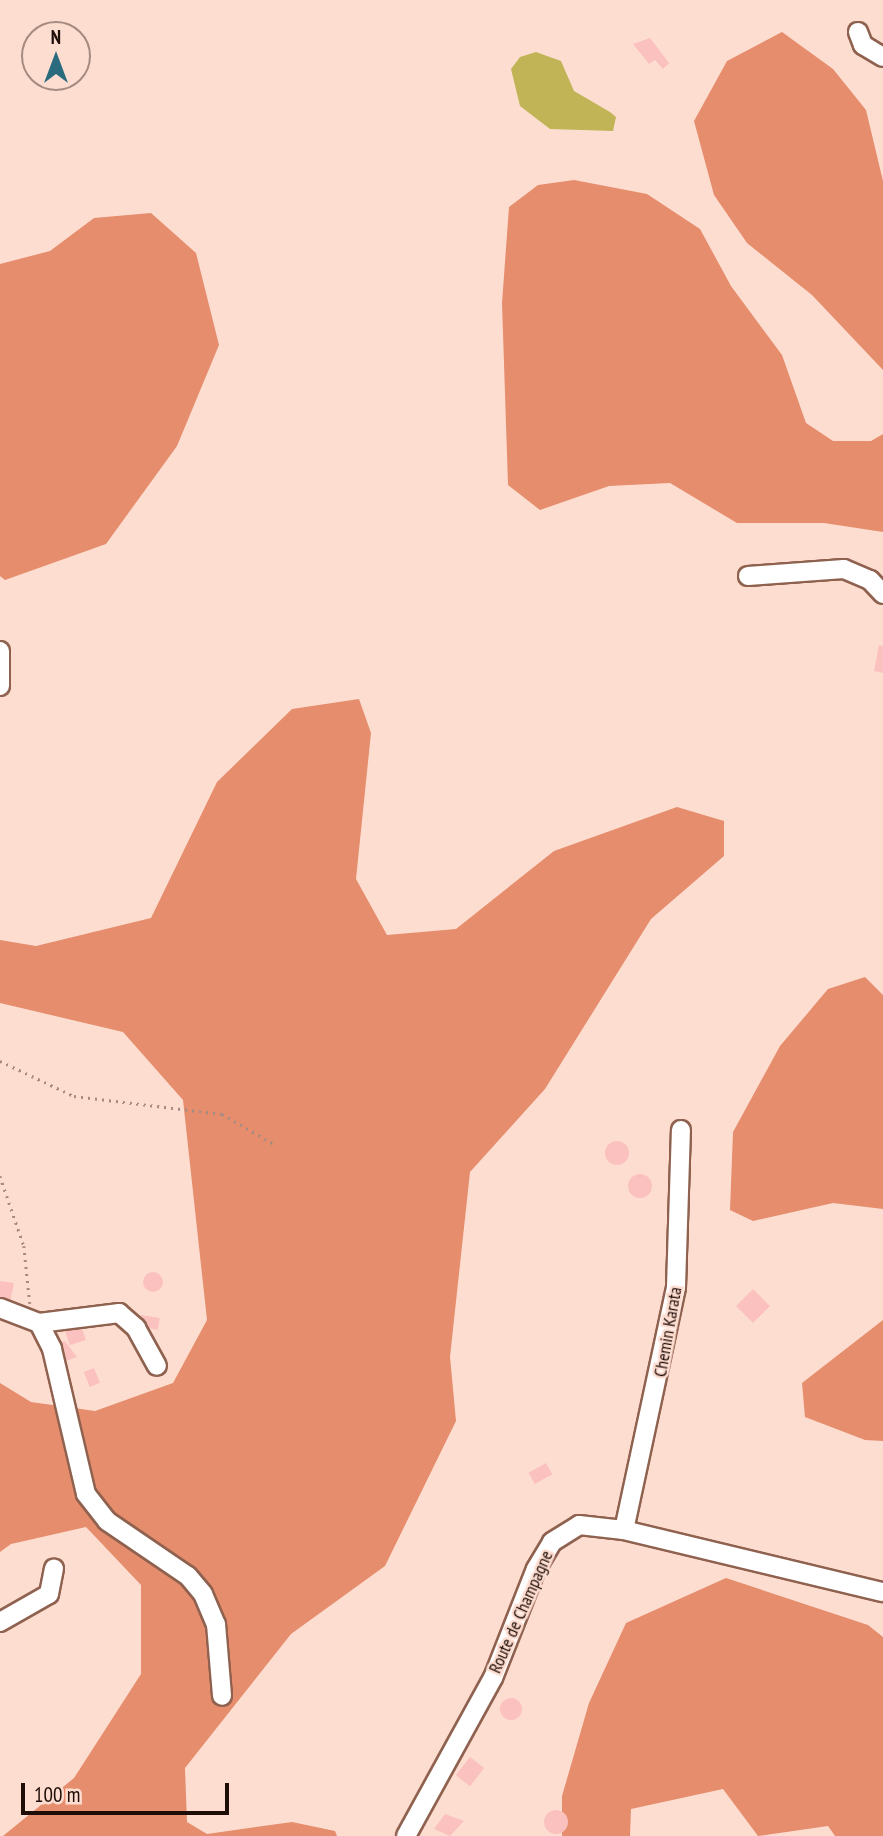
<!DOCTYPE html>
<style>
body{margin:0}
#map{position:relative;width:883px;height:1836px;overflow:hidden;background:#feddd1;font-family:"PT Sans Narrow",sans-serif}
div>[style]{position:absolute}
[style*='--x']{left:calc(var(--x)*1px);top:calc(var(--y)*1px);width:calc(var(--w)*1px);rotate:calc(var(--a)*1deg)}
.forest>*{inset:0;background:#e58d6c}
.water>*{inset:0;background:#c1b456}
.building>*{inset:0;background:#fac1be;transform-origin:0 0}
.round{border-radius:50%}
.path>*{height:2.5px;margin-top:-1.25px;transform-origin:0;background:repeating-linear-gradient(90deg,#a58b81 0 2px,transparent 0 7px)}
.roads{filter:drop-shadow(2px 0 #8f614f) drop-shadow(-2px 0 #8f614f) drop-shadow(0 2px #8f614f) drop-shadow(0 -2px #8f614f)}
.minor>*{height:18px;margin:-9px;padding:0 9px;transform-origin:9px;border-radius:9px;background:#fff}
span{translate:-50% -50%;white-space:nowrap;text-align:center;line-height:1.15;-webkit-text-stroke:5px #feddd1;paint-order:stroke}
.street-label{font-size:18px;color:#1f0e07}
.north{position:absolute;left:21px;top:21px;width:70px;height:70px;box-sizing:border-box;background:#feddd1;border:2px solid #a58a80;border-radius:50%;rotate:0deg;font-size:19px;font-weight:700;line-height:28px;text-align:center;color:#1f0e07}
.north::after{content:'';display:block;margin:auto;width:24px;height:32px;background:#2a6b7e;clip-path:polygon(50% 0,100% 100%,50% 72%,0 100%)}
.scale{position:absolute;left:21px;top:1783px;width:208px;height:32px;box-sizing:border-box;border:4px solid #1f0e07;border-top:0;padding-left:9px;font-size:21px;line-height:24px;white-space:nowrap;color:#1f0e07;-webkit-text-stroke:5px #feddd1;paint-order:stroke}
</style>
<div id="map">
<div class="forest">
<i style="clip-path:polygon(782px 32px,833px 69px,866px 110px,883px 181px,883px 370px,812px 295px,747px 243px,714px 195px,694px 121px,727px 61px)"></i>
<i style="clip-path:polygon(574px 180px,647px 194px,700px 229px,731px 286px,782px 355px,806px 423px,833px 441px,871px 441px,883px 434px,883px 532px,824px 523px,737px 523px,670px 483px,609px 486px,540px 510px,508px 485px,502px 303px,509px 207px,538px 185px)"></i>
<i style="clip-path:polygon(151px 213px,196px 253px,219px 345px,177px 446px,106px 544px,5px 580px,0 576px,0 264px,50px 251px,94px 218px)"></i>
<i style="clip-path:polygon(359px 699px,371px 733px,356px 879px,387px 935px,456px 929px,554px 851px,677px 807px,724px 821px,724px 856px,651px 919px,545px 1089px,470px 1172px,450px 1357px,456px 1421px,385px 1566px,291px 1634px,185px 1768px,187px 1822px,207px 1834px,292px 1822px,335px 1831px,337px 1836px,3px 1836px,74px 1778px,141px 1674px,141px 1585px,86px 1527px,11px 1544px,0 1552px,0 1383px,31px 1402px,95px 1411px,173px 1383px,207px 1320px,183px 1100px,123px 1032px,0 1003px,0 940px,36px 946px,151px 918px,217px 782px,292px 709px)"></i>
<i style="clip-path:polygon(865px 977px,883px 995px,883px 1209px,833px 1203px,753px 1221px,730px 1210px,733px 1132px,780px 1046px,828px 989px)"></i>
<i style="clip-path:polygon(883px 1320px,883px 1441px,865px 1440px,805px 1417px,802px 1383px)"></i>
<i style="clip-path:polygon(726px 1578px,868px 1625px,883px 1637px,883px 1836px,835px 1836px,828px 1826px,758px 1836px,723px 1789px,631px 1809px,630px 1836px,562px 1836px,562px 1796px,589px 1703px,626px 1623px)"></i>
</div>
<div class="water">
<i style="clip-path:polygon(536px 52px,561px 61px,574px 91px,610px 112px,616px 117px,613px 131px,550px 129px,520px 106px,511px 69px,520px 57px)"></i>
</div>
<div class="building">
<i style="clip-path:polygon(650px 38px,669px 63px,663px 69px,655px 60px,649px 64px,633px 44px)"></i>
<i style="clip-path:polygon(879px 645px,883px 646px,883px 673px,874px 671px)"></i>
<i class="round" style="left:605px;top:1141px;width:24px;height:24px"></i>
<i class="round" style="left:628px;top:1174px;width:24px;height:24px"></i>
<i class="round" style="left:143px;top:1272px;width:20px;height:20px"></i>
<i style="clip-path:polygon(0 1281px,14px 1283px,10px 1302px,0 1300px)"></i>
<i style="left:753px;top:1289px;width:24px;height:24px;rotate:45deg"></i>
<i style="left:141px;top:1315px;width:19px;height:12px;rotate:9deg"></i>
<i style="left:80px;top:1322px;width:19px;height:17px;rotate:72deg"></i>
<i style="clip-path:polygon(65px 1341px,77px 1357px,60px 1363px,53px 1346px)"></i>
<i style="left:94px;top:1368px;width:16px;height:11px;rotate:68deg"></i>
<i style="left:546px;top:1463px;width:13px;height:20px;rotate:61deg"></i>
<i class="round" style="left:500px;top:1698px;width:22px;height:22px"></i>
<i style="left:470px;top:1757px;width:18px;height:23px;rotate:38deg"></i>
<i class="round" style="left:544px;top:1810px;width:24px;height:24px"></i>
<i style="clip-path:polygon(445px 1814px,464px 1821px,450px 1836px,434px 1829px)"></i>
</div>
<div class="path">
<i style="--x:0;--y:1061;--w:82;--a:25.3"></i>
<i style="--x:74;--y:1096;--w:149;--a:6.9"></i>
<i style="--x:222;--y:1114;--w:60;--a:30"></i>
<i style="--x:0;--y:1176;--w:74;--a:71.1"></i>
<i style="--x:24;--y:1246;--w:58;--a:84.1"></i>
</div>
<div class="roads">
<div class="minor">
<i style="--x:858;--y:32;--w:14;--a:69"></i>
<i style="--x:863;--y:45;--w:23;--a:31"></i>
<i style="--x:748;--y:576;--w:96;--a:-4.2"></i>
<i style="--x:844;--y:569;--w:28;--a:23"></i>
<i style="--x:870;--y:580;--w:19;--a:47"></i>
<i style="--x:0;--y:651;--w:35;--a:90"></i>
<i style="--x:0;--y:1308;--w:42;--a:21"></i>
<i style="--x:39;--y:1323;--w:29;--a:63"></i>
<i style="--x:52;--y:1349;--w:149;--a:76.8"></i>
<i style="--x:86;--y:1494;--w:34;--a:52"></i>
<i style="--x:107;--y:1521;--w:98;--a:34.2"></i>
<i style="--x:188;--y:1576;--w:23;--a:50"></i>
<i style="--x:203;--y:1594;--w:33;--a:67"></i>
<i style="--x:216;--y:1624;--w:72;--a:85.2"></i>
<i style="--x:39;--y:1323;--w:81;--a:-7.1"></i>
<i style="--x:119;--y:1313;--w:23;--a:41"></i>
<i style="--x:136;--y:1328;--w:43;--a:61.1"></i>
<i style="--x:624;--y:1530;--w:249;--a:-77.9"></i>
<i style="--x:676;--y:1287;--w:157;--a:-88.2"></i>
<i style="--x:0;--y:1622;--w:56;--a:-29.7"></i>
<i style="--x:49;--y:1594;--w:26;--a:-79"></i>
<i style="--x:406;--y:1836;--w:180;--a:-61.2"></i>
<i style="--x:493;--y:1678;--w:117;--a:-68.5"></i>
<i style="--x:536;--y:1569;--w:31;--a:-59"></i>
<i style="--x:552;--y:1542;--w:32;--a:-32"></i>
<i style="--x:579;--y:1525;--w:45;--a:6.3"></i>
<i style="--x:624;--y:1530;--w:266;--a:13.5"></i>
</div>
</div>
<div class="street-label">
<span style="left:668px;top:1332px;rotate:-80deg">Chemin Karata</span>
<span style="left:521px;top:1612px;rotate:-66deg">Route de Champagne</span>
</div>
<div class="north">N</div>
<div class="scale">100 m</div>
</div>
